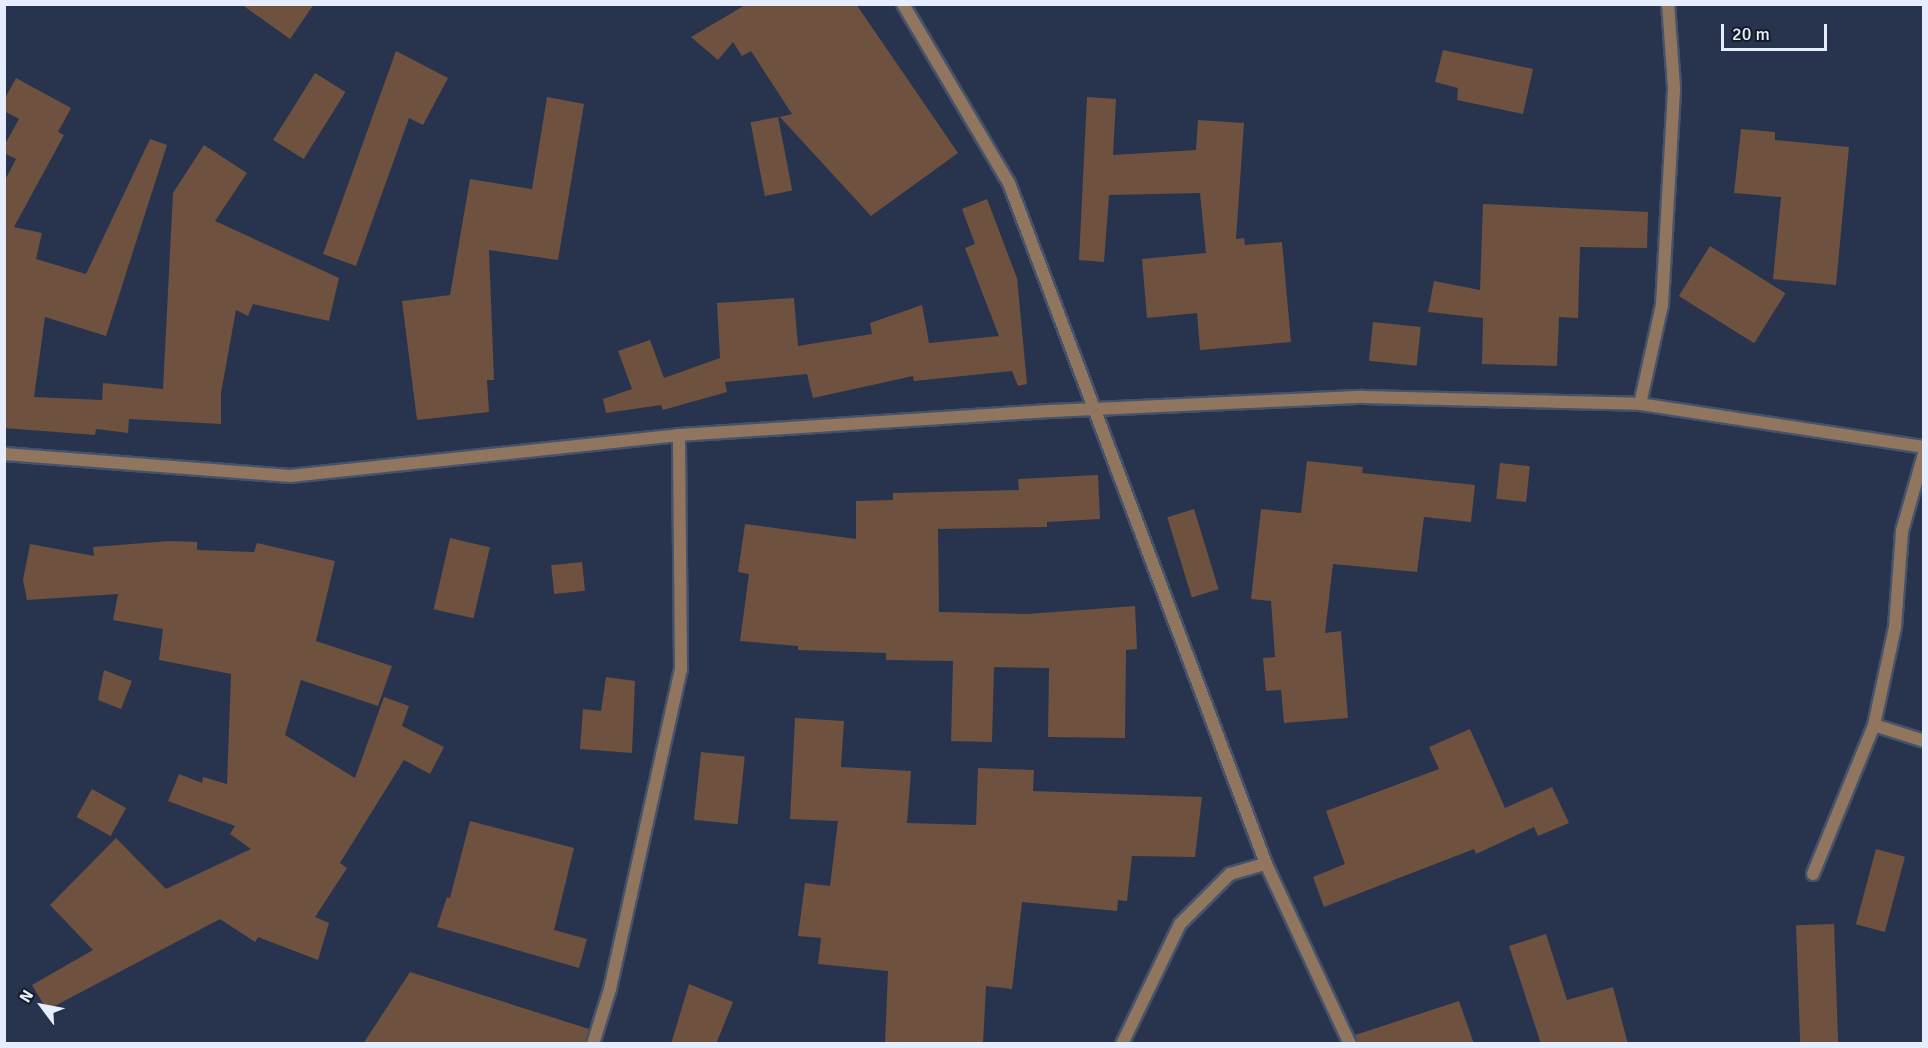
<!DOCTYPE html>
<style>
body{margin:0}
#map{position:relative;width:1928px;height:1048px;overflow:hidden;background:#28344d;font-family:Signika,sans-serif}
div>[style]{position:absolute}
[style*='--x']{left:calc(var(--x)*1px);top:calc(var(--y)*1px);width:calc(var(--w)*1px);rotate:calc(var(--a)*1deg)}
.building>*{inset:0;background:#6e513f;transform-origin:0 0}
.roads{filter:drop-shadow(2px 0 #465269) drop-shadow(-2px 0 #465269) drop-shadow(0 2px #465269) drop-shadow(0 -2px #465269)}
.lane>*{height:12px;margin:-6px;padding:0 6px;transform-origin:6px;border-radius:6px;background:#91765f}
.street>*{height:12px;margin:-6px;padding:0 6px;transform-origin:6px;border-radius:6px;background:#91765f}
span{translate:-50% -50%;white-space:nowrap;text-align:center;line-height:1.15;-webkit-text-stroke:5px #161c27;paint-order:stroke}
.frame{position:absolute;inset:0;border:6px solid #e5edfe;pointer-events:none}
.north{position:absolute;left:12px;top:976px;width:60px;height:60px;-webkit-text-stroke:4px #161c27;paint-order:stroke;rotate:302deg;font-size:16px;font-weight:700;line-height:24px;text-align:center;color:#e5edfe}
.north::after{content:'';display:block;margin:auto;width:21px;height:27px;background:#e5edfe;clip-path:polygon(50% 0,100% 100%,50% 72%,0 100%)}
.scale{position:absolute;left:1721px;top:24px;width:106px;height:27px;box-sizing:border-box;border:3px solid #e5edfe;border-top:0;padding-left:8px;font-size:18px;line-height:21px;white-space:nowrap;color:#e5edfe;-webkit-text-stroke:4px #161c27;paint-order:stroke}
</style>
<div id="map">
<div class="building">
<i style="clip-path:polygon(241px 4px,314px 4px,290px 39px)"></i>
<i style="clip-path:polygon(747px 4px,856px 4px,958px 153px,871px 216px,780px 117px,792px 114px,751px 51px,742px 56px,733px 42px,718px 60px,691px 37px)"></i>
<i style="clip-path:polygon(1443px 50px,1533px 69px,1523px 114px,1457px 100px,1458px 88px,1435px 82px)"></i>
<i style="clip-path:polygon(396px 51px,448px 78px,423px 125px,409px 118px,356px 266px,323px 254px)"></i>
<i style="left:315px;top:73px;width:36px;height:79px;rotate:32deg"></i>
<i style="clip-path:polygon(16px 78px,71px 108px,58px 132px,64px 135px,14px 227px,42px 233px,36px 259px,86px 274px,150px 139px,167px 145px,106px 336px,45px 317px,34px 397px,102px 400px,103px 383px,163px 389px,173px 193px,204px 145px,247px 173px,215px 221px,339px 278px,329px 321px,253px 304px,248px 316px,236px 310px,221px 393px,221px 424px,129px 419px,128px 433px,96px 429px,95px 435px,4px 428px,4px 182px,16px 159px,4px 153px,4px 146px,19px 119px,4px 111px,4px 100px)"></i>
<i style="clip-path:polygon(547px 97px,584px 104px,558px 260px,489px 250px,494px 380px,487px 380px,489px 412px,417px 420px,402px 301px,450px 295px,470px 179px,532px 189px)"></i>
<i style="clip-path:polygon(1087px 97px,1116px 99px,1113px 155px,1196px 150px,1198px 120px,1244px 123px,1236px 239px,1244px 238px,1245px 245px,1282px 242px,1291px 342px,1200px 350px,1197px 313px,1147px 318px,1142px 259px,1206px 253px,1200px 193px,1109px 195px,1104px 262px,1079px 260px)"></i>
<i style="left:778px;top:117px;width:75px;height:28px;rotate:79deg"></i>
<i style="clip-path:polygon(1741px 129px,1775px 132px,1775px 140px,1849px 147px,1836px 285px,1773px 279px,1781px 197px,1734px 193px)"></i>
<i style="clip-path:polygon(987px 199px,1017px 278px,1027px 384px,1018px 386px,1012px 371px,914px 381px,913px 376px,813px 398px,807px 374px,725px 382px,727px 392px,663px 410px,661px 405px,606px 413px,603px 399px,632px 389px,618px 351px,650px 340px,664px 378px,720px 358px,717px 303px,794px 298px,798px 346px,872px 334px,870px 323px,922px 305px,929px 343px,999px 336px,965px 248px,975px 244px,962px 209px)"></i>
<i style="clip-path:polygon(1483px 204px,1648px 212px,1647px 248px,1580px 247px,1578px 318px,1559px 317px,1557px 366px,1482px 364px,1483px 318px,1428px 312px,1434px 281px,1480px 290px)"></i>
<i style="left:1710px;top:246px;width:89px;height:59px;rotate:32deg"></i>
<i style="left:1373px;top:322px;width:48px;height:39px;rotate:6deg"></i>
<i style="clip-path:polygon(1307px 461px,1363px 467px,1362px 473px,1475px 485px,1471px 522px,1424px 517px,1417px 572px,1333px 564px,1325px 633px,1341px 631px,1348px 718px,1284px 723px,1281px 690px,1266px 691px,1263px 658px,1275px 657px,1271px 601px,1251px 599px,1261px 509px,1301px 513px)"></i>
<i style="left:1500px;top:463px;width:30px;height:36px;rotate:6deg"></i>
<i style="clip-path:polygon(1098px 475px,1100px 519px,1047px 522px,1047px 527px,938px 529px,939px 612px,1028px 614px,1135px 606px,1137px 649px,1126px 650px,1125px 738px,1048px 737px,1049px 668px,994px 667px,992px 742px,951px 741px,953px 661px,886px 660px,886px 653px,798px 650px,798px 646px,740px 641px,749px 574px,738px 572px,745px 524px,856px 539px,856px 501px,893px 500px,893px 493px,1019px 490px,1018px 479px)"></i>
<i style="left:1194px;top:509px;width:84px;height:28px;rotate:73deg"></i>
<i style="left:450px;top:538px;width:41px;height:73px;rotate:13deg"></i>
<i style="clip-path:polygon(170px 541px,197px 542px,197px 550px,254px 552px,257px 543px,335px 561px,316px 641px,392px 666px,378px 706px,301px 680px,285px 735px,355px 778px,384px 697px,409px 706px,402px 726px,444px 747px,430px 774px,404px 760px,340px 863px,347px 868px,315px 917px,329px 923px,318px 960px,258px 937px,255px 942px,220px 919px,47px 1010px,32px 985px,93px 950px,50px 905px,116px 838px,166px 889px,251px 849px,230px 834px,235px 826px,168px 801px,179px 774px,202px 783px,203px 777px,227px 784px,231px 674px,159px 660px,163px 629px,113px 620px,118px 594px,27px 600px,23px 580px,30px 544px,94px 556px,93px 547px)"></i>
<i style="left:582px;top:562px;width:29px;height:31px;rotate:84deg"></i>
<i style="clip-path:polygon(104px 670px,132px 681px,121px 709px,98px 700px)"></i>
<i style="clip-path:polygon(606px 677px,635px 681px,632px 753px,580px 749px,583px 709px,601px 711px)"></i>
<i style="clip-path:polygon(795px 718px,844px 721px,841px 767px,911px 771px,907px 823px,976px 825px,978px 768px,1034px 770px,1033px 791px,1202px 797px,1195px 857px,1132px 856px,1127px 901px,1118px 900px,1117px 911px,1022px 902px,1012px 989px,986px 986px,983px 1044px,885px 1044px,888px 971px,818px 964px,821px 938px,798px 936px,805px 883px,830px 886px,838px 821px,790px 819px)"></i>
<i style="clip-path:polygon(1470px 729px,1505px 808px,1552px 787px,1569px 823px,1538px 836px,1534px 827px,1476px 854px,1474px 849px,1324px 907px,1313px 877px,1345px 864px,1326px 811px,1439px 769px,1429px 747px)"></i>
<i style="left:701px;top:752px;width:44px;height:68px;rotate:6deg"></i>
<i style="left:92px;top:789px;width:39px;height:32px;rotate:29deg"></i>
<i style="clip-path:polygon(470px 821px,574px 848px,554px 930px,587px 939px,579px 968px,437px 927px,447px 897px,450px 898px)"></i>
<i style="left:1876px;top:849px;width:30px;height:78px;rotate:15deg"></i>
<i style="left:1834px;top:924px;width:120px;height:38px;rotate:88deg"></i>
<i style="clip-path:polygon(1546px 934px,1567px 1000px,1613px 987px,1628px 1044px,1541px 1044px,1509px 946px)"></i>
<i style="clip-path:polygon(410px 972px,589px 1029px,585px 1044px,363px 1044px)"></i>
<i style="clip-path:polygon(689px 984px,733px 1002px,716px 1044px,671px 1044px)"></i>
<i style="clip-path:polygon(1459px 1001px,1474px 1044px,1358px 1044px,1355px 1035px)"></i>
</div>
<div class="roads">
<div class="lane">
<i style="--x:1874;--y:725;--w:52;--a:17.7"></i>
<i style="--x:1813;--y:874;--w:161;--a:-67.7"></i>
<i style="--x:1874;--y:725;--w:100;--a:-77.9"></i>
<i style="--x:1895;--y:627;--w:96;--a:-85.8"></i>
<i style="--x:1902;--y:531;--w:80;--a:-74.1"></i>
</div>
<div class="street">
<i style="--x:903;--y:4;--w:208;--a:59.4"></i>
<i style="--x:1009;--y:183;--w:728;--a:69.32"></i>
<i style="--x:1266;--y:864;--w:199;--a:65"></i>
<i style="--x:1640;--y:404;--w:101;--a:-77.5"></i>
<i style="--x:1662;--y:305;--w:218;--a:-86.8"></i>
<i style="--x:1674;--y:87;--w:83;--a:-94.1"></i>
<i style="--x:4;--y:454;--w:287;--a:4.4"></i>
<i style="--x:290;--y:476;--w:391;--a:-6"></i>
<i style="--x:679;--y:435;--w:373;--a:-3.7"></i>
<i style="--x:1051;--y:411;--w:312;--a:-2.6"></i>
<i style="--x:1363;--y:397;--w:277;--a:1.4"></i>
<i style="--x:1640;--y:404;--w:287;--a:8.6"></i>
<i style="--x:593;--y:1044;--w:58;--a:-72.8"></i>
<i style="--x:610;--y:989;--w:327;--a:-77.5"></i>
<i style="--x:681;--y:670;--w:235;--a:-90.5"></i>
<i style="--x:1122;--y:1044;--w:133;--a:-64.2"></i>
<i style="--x:1180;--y:924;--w:71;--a:-45"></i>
<i style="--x:1230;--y:874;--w:37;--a:-16"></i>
</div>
</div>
<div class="frame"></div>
<div class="north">N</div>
<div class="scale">20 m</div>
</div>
